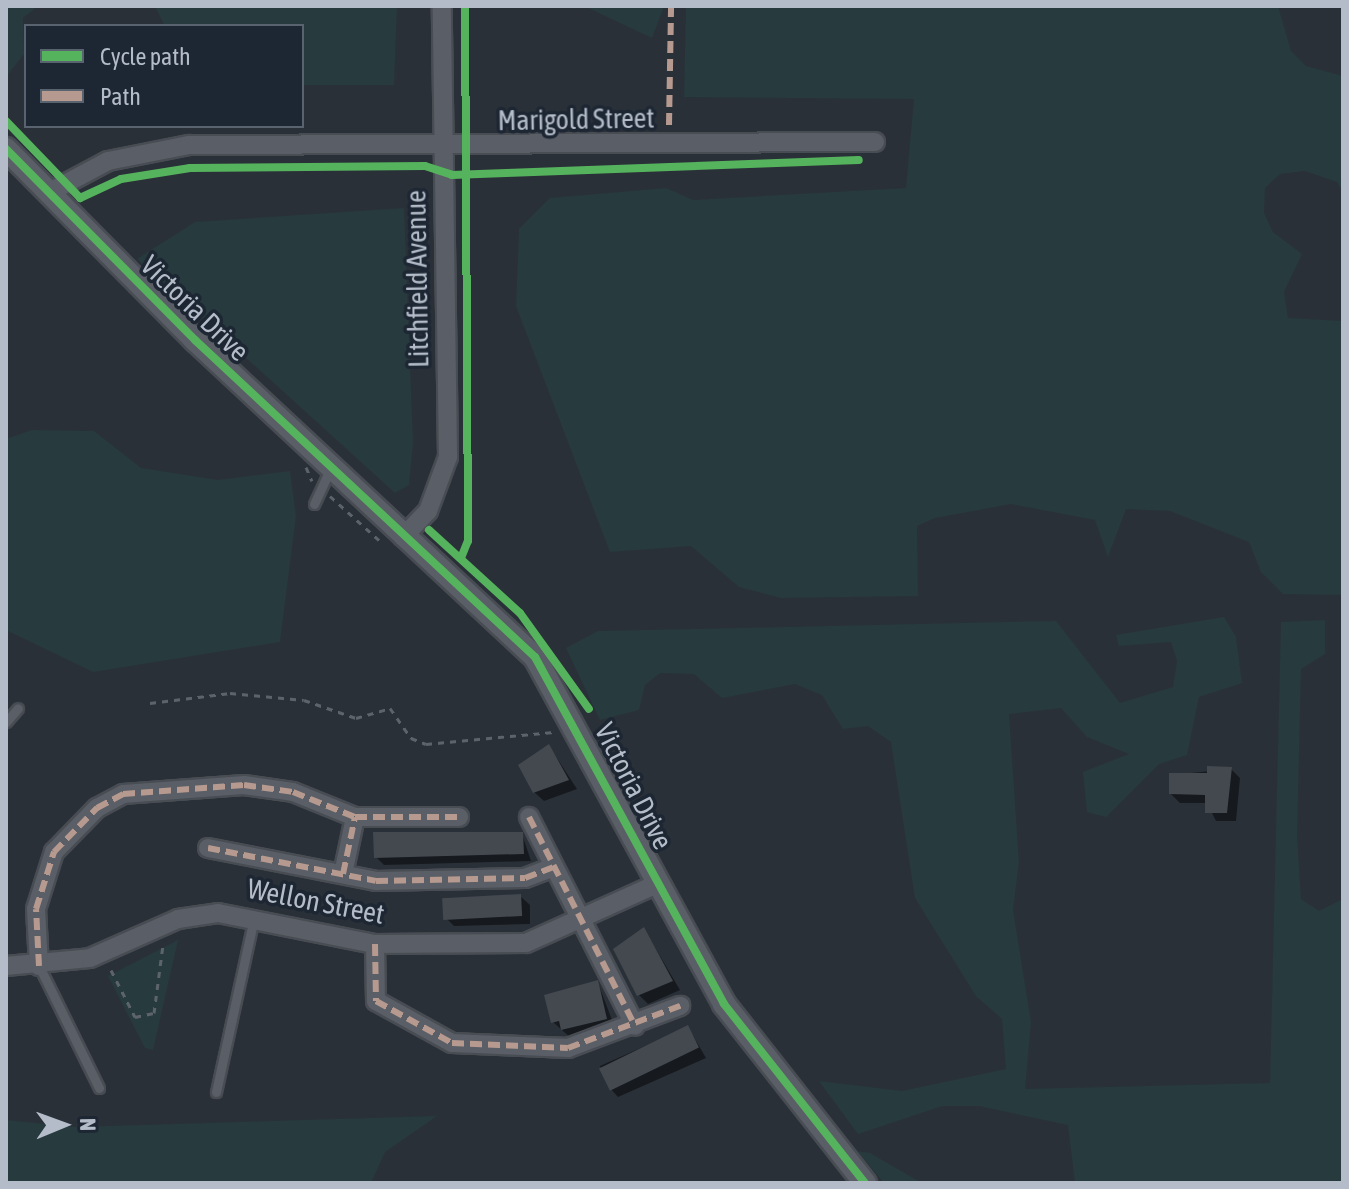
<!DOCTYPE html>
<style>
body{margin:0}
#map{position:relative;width:1349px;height:1189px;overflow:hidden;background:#2a3038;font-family:"Asap Condensed",sans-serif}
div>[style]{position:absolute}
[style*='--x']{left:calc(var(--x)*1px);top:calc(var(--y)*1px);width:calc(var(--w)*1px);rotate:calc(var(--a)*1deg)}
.green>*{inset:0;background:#273a3e}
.shadow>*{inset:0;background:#0007}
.building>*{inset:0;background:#444950;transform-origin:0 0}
.path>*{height:3px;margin-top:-1.5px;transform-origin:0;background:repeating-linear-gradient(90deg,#5d636a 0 6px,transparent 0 12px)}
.roads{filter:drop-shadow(2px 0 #484c53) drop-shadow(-2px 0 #484c53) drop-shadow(0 2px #484c53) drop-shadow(0 -2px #484c53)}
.service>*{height:9px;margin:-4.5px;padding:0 4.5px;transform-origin:4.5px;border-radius:4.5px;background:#5a5e66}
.minor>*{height:18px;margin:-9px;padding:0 9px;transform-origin:9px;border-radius:9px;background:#5a5e66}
.tertiary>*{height:22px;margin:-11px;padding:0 11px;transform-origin:11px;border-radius:11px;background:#5a5e66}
.quiet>*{height:6px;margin-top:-3px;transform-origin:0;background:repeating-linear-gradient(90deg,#b69a8f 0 12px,transparent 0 18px)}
.cycleway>*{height:8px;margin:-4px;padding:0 4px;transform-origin:4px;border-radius:4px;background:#56b35d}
span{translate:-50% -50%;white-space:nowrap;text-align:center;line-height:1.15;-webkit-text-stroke:7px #1d2633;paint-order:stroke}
.street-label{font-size:28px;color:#b4bcc9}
.frame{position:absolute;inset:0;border:8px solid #b4bcc9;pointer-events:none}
.legend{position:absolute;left:24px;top:24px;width:280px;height:104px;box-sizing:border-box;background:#1d2633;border:2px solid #59626f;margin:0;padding:10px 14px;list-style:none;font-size:24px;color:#b4bcc9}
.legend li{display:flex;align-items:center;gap:16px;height:40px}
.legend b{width:40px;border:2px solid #59626f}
.north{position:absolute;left:24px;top:1085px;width:80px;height:80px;-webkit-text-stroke:6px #1d2633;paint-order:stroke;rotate:89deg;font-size:22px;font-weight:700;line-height:32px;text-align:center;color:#b4bcc9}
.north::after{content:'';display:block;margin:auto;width:28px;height:36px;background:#b4bcc9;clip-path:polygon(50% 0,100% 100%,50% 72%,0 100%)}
</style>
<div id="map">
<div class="green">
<i style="clip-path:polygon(6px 6px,38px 6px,23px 18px,24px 54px,6px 77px)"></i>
<i style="clip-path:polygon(155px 6px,397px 6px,394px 85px,302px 85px,302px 26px,165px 26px)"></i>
<i style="clip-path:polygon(584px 6px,664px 6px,652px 38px)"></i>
<i style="clip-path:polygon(686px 6px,1278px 6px,1291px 51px,1306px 66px,1343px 76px,1343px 192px,1337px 182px,1305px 171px,1280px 174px,1265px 188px,1264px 213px,1273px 232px,1302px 254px,1284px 292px,1288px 318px,1343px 321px,1343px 595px,1283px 594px,1261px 572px,1249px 542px,1170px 511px,1126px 509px,1108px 557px,1095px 520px,1011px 504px,935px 518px,917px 526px,918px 596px,781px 598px,739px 587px,691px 546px,610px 552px,516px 306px,519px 229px,550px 198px,666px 188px,693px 200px,906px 188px,914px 99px,684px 97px)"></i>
<i style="clip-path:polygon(404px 208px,413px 443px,409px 485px,395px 493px,137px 259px,195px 222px)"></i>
<i style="clip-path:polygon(32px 430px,94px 431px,141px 468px,218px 480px,290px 471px,296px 516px,280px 642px,93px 672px,6px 630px,6px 439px)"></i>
<i style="clip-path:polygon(1224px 617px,1236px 637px,1242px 683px,1199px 697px,1187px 755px,1159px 764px,1106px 817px,1087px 812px,1083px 772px,1129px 754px,1087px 737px,1061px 708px,1009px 714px,1019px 862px,1013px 910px,1031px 1022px,1025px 1089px,1270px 1083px,1281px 622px,1325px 620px,1325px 654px,1301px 669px,1297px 836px,1301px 899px,1319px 911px,1343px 899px,1343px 1183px,1075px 1183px,1068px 1125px,979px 1106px,942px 1106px,858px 1134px,819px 1081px,902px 1091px,1006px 1069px,1002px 1019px,976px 996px,915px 898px,891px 742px,868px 726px,843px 729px,822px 695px,795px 684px,722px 698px,694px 674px,660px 673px,645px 685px,639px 710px,600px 720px,566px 648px,598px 631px,1056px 621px,1120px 703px,1173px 687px,1177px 661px,1171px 642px,1119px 646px,1116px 635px)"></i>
<i style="clip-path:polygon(178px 940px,153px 1050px,145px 1048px,108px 976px)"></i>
<i style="clip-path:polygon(437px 1116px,385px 1152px,371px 1183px,6px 1183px,6px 1120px,75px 1127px)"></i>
<i style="clip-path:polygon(857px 1151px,870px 1153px,922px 1183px,884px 1183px)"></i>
</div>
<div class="shadow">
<i style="clip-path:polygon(549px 746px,577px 789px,544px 801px,534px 792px)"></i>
<i style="clip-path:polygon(1231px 769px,1240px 778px,1236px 821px,1216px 821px,1207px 803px,1180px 803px,1171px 794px,1171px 775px)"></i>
<i style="clip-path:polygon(522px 834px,531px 861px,384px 865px,376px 857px)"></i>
<i style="clip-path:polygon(520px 896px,530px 905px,530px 924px,454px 926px,445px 917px)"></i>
<i style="clip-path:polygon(644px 929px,680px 990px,648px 1004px,638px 994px)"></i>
<i style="clip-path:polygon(598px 983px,615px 1028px,572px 1039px,553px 1022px)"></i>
<i style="clip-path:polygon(688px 1027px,706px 1058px,618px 1097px,609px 1087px,600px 1066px)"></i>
</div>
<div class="building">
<i style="clip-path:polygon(549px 744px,569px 780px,533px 793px,518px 765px)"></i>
<i style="clip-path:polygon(1207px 766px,1232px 767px,1227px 813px,1205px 813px,1205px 795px,1169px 794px,1169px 773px,1207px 773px)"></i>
<i style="clip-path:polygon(373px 832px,523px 832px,524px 854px,374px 858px)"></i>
<i style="left:521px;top:894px;width:22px;height:79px;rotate:87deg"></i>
<i style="clip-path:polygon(644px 927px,673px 981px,637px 996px,613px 949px)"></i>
<i style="clip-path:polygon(598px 980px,607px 1019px,561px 1030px,559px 1021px,551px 1023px,544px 995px)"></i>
<i style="left:688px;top:1025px;width:25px;height:99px;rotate:64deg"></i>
</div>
<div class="path">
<i style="--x:306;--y:467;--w:15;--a:67"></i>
<i style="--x:330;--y:496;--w:69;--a:42"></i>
<i style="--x:150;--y:703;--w:81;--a:-7.1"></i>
<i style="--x:230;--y:693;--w:74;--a:5.4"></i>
<i style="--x:304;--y:700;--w:55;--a:19.1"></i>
<i style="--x:356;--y:718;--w:35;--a:-16"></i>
<i style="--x:390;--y:708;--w:37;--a:55"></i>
<i style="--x:411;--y:738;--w:16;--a:22"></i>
<i style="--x:426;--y:744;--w:128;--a:-5.4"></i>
<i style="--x:111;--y:970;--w:53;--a:62.9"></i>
<i style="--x:135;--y:1017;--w:19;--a:-12"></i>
<i style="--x:154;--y:1013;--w:69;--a:-82.5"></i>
</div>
<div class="roads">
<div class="service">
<i style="--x:314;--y:504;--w:40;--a:-65"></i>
<i style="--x:6;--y:722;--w:18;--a:-49"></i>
<i style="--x:39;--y:966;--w:136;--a:63.8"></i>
<i style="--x:216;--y:1092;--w:179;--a:-77.7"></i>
</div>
<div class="minor">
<i style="--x:48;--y:193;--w:68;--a:-28.1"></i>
<i style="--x:108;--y:161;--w:83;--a:-11.2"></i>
<i style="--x:189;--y:145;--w:686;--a:-0.25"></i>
<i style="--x:403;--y:537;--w:36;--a:-46"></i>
<i style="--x:428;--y:511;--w:58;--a:-69.7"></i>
<i style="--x:448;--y:457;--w:451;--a:-90.8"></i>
<i style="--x:529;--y:817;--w:234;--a:63.1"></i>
<i style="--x:208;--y:848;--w:171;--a:11.1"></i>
<i style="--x:376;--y:881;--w:149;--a:-1.2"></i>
<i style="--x:525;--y:878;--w:30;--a:-21"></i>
<i style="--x:343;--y:874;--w:58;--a:-78.1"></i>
<i style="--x:375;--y:944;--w:57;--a:89"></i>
<i style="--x:376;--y:1001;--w:87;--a:28.9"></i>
<i style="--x:452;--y:1043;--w:116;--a:2.5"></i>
<i style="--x:568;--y:1048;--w:120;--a:-20.6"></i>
<i style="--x:6;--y:966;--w:84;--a:-5.4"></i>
<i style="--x:90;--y:958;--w:96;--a:-23.9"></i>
<i style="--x:178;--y:919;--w:40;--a:-8.5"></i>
<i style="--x:218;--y:913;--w:160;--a:11.2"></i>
<i style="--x:375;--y:944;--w:151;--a:-0.4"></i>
<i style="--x:526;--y:943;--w:146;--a:-24.3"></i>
<i style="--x:39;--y:966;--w:57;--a:-93"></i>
<i style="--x:36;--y:909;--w:60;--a:-72.5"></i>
<i style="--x:54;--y:852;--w:62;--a:-45.7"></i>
<i style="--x:97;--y:808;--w:30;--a:-28"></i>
<i style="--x:123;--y:794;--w:121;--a:-4.3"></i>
<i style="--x:244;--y:785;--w:49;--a:8.1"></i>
<i style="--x:293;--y:792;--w:67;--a:22"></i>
<i style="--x:355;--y:817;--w:104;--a:0"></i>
</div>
<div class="tertiary">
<i style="--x:6;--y:149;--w:269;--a:45.3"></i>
<i style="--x:195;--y:340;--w:465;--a:43"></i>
<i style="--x:535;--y:657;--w:395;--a:61.4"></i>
<i style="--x:724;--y:1004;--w:228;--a:51.8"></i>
</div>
</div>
<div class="quiet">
<i style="--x:669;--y:125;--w:119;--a:-89"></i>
<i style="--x:529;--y:817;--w:234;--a:63.1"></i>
<i style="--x:208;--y:848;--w:171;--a:11.1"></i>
<i style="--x:376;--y:881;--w:149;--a:-1.2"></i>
<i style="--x:525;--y:878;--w:30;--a:-21"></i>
<i style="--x:343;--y:874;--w:58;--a:-78.1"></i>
<i style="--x:375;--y:944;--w:57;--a:89"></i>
<i style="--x:376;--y:1001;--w:87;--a:28.9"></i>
<i style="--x:452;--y:1043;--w:116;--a:2.5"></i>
<i style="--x:568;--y:1048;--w:120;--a:-20.6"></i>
<i style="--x:39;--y:966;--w:57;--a:-93"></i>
<i style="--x:36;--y:909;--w:60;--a:-72.5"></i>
<i style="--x:54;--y:852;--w:62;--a:-45.7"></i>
<i style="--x:97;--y:808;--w:30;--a:-28"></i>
<i style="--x:123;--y:794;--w:121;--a:-4.3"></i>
<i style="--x:244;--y:785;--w:49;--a:8.1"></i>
<i style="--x:293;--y:792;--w:67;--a:22"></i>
<i style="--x:355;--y:817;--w:104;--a:0"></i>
</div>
<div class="cycleway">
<i style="--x:6;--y:121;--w:107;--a:46.1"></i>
<i style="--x:80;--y:198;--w:45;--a:-24.9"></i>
<i style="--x:121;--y:179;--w:70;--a:-9.1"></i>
<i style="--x:190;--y:168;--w:235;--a:-0.5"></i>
<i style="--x:425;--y:166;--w:28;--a:18"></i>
<i style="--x:452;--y:175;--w:407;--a:-2.1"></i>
<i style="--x:6;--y:149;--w:269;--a:45.3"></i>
<i style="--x:195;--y:340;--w:465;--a:43"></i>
<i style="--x:535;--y:657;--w:395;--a:61.4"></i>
<i style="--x:724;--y:1004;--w:228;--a:51.8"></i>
<i style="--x:429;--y:530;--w:123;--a:42.4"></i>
<i style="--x:520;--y:613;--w:118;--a:54.3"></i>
<i style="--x:461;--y:558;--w:18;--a:-68"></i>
<i style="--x:468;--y:541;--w:535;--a:-90.32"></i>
</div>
<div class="street-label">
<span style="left:576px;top:119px;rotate:-1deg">Marigold Street</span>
<span style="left:417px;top:279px;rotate:-91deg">Litchfield Avenue</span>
<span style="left:195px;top:308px;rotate:44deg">Victoria Drive</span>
<span style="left:634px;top:786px;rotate:63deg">Victoria Drive</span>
<span style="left:316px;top:901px;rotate:11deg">Wellon Street</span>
</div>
<div class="frame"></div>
<ul class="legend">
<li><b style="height:10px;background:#56b35d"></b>Cycle path</li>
<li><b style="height:10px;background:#b69a8f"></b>Path</li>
</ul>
<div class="north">N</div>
</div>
